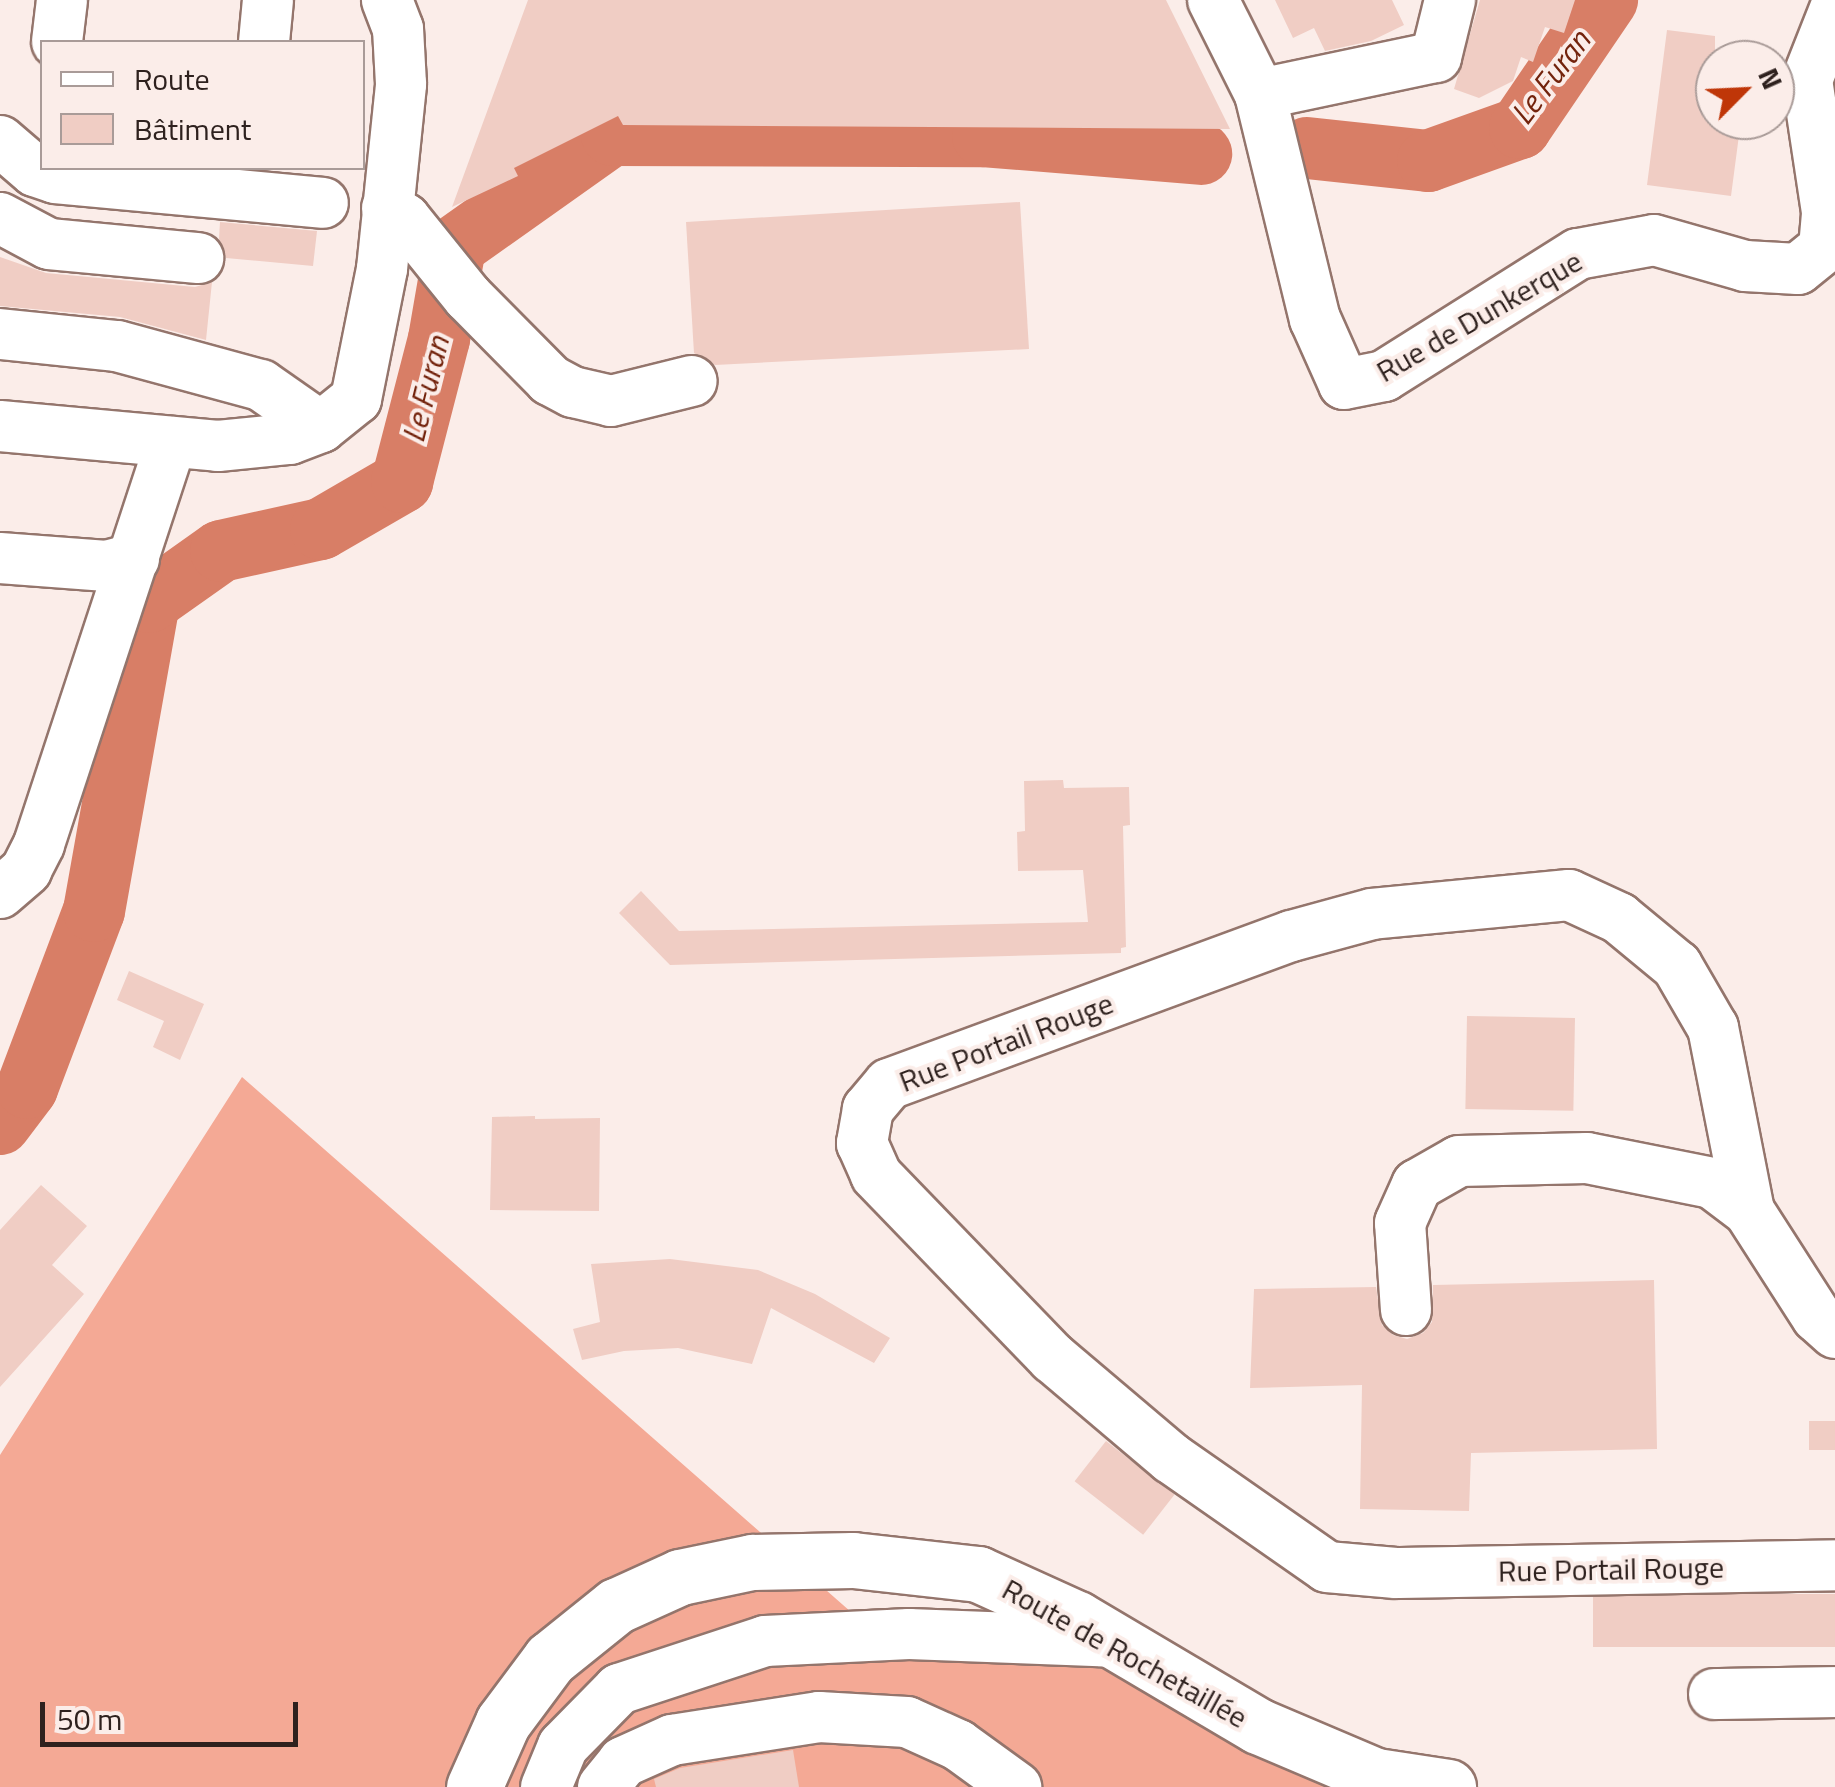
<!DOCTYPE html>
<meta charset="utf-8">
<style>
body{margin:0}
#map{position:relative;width:1835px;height:1787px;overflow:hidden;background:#fbede9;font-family:"Titillium Web",sans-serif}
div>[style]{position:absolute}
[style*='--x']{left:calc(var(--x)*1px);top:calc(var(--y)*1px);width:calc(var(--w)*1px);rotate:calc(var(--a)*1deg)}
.forest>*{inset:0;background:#f4a995}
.river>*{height:62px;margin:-31px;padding:0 31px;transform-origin:31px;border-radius:31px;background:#d87e66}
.building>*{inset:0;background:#f0cdc4;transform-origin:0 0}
.roads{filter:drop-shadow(2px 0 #94756c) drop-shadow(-2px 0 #94756c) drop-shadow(0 2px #94756c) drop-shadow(0 -2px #94756c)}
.minor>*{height:50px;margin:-25px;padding:0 25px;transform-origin:25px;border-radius:25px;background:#fff}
.major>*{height:55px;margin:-27.5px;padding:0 27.5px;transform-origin:27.5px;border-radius:27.5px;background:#fff}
span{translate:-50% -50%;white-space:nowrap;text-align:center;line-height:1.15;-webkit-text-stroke:8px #fbede9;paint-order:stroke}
.street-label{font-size:30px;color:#2e211e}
.water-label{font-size:32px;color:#73230c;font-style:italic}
.legend{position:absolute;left:40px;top:40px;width:325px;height:130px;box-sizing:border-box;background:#fbede9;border:2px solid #a99b98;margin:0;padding:12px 18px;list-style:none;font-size:30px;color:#2e211e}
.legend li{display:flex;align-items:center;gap:20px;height:50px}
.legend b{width:50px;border:2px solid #a99b98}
.north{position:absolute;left:1695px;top:40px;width:100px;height:100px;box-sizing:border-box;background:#fbede9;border:2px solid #a99b98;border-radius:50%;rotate:66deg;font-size:28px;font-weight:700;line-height:40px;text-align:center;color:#2e211e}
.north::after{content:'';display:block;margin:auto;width:35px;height:45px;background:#bf3608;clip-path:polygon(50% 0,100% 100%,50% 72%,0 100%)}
.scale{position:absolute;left:40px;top:1702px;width:258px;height:45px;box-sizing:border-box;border:5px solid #2e211e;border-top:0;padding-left:12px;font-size:30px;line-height:35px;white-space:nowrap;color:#2e211e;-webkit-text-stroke:8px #fbede9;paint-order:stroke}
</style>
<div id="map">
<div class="forest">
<i style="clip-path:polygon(242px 1077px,851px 1612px,1168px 1684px,1414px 1787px,0 1787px,0 1455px)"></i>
</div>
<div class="river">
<i style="--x:1307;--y:148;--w:122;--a:6.1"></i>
<i style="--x:1428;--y:161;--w:98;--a:-19.7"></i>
<i style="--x:1520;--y:128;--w:155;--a:-55.8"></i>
<i style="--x:0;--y:1124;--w:45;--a:-53.1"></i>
<i style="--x:27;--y:1088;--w:189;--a:-69.3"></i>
<i style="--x:94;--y:911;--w:314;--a:-79.9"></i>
<i style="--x:149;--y:602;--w:88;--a:-35.3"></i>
<i style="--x:221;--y:551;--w:102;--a:-12.4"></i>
<i style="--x:321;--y:529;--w:94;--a:-30.1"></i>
<i style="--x:402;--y:482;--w:148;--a:-75.5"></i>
<i style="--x:439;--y:339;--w:94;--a:-80.2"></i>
<i style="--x:455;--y:246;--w:192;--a:-35.3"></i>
<i style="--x:612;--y:135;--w:371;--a:0.2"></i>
<i style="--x:983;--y:136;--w:219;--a:4.7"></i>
</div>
<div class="building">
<i style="clip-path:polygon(528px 0,1166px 0,1230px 129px,623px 125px,618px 116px,514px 168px,518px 176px,452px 207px)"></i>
<i style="clip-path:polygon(1275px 0,1392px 0,1404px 25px,1371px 41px,1325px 51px,1314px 28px,1293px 38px)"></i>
<i style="clip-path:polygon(1480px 0,1575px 0,1564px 33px,1545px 27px,1533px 62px,1521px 57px,1513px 81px,1479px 98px,1454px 89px)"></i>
<i style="clip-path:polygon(1667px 30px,1715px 36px,1715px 120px,1741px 120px,1731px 196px,1647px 185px)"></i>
<i style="clip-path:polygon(1020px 202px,1029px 349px,715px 365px,694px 353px,686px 222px)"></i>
<i style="clip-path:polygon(220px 222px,317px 231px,313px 266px,226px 258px,219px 239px)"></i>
<i style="clip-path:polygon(0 257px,46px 273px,195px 287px,212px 282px,206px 340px,120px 317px,0 306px)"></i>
<i style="clip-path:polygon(1063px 780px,1064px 788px,1129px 787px,1130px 825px,1123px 826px,1126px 947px,1121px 948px,1121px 953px,670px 965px,619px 913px,641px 891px,679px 931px,1088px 922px,1083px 870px,1018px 871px,1017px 832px,1025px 831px,1024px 781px)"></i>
<i style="clip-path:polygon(129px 971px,204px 1004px,180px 1060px,153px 1047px,164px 1021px,117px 1000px)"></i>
<i style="left:1467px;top:1016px;width:108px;height:93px;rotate:1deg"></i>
<i style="clip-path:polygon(535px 1116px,535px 1119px,600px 1118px,599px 1211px,490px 1210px,492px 1117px)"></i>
<i style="clip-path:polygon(41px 1185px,87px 1226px,52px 1265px,84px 1294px,0 1387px,0 1230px)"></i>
<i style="clip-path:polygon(670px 1259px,758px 1270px,815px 1294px,890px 1338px,874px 1363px,771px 1308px,752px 1364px,678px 1348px,624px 1351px,582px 1360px,573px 1329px,600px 1322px,591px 1264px)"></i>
<i style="clip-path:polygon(1654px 1280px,1657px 1449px,1471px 1453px,1469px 1511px,1360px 1509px,1362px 1385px,1250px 1388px,1254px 1289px,1376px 1287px,1382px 1325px,1393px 1335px,1407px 1339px,1423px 1333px,1432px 1322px,1433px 1285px)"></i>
<i style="left:1835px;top:1421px;width:29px;height:26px;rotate:90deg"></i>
<i style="left:1106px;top:1441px;width:87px;height:51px;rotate:38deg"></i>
<i style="left:1835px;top:1594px;width:53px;height:242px;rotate:90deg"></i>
<i style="clip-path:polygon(793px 1750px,799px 1787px,656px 1787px,654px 1779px,680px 1768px)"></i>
</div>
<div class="roads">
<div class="minor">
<i style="--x:1213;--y:0;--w:105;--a:63.4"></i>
<i style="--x:1260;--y:94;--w:232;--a:76.3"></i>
<i style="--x:1315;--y:319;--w:71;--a:66"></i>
<i style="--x:1344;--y:384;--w:41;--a:-11.3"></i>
<i style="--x:1384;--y:376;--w:229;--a:-32.2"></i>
<i style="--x:1578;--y:254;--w:77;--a:-10.4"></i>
<i style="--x:1654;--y:240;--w:95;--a:15.9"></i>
<i style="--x:1745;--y:266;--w:53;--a:3.2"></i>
<i style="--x:1798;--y:269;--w:33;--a:-39"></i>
<i style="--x:1824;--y:248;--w:36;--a:-85"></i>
<i style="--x:1827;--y:212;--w:134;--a:-98.6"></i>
<i style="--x:1807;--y:80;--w:76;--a:-68.5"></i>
<i style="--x:57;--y:42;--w:42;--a:-83.2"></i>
<i style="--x:264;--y:42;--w:42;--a:-84.6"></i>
<i style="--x:1260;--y:94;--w:180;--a:-11.9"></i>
<i style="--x:1436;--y:57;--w:59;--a:-76.2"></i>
<i style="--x:0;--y:141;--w:46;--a:40.6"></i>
<i style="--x:35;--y:171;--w:21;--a:19"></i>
<i style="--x:55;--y:178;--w:269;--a:5.3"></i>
<i style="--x:387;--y:208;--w:21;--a:31"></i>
<i style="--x:405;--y:219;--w:100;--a:51.1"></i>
<i style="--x:468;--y:297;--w:117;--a:45.3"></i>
<i style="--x:550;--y:380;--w:26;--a:28"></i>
<i style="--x:573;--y:392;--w:39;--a:13"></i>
<i style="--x:611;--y:401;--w:83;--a:-13.9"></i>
<i style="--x:0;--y:218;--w:55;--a:28"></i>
<i style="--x:49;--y:244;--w:150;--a:5.4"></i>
<i style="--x:0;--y:334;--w:118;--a:5.9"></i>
<i style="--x:117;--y:346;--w:149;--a:15.2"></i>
<i style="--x:261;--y:385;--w:73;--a:35"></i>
<i style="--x:0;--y:426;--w:219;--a:5.2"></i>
<i style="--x:218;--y:446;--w:72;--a:-5.6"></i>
<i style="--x:290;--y:439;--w:33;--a:-21"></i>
<i style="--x:321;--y:427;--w:45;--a:-38.7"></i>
<i style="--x:356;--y:399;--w:133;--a:-78.7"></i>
<i style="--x:382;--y:269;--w:186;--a:-84.1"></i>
<i style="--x:401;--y:84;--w:55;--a:-93.1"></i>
<i style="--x:398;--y:29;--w:31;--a:-111"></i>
<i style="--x:0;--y:558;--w:107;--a:4.3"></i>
<i style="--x:107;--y:566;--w:28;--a:-15"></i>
<i style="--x:0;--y:893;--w:35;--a:-41"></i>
<i style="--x:26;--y:870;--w:29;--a:-63"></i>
<i style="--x:39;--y:844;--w:423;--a:-71.8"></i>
<i style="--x:1406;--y:1310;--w:87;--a:-93.9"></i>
<i style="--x:1400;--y:1223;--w:42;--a:-65.9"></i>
<i style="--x:1417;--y:1185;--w:48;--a:-29.7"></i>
<i style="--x:1459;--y:1161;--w:128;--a:-1.3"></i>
<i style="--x:1587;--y:1158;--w:127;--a:11.3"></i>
<i style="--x:1712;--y:1183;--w:46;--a:37.1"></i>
<i style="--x:1835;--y:1333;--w:24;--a:-138"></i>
<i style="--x:1817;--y:1317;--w:126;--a:-122.7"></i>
<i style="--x:1749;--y:1211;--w:187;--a:-101.1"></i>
<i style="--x:1713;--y:1028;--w:72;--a:-120.1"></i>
<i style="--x:1677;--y:966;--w:75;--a:-140.4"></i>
<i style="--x:1619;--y:918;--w:55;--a:-155.3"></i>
<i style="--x:1569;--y:895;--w:198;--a:174.5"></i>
<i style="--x:1372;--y:914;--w:84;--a:164.8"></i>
<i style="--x:1291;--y:936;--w:428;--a:159.8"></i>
<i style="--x:889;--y:1084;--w:33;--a:130"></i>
<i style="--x:868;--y:1109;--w:35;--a:100"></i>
<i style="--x:862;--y:1143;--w:35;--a:66"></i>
<i style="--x:876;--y:1175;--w:255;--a:46"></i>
<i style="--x:1053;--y:1358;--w:155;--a:40.3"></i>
<i style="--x:1171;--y:1458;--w:190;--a:34.9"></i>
<i style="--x:1327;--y:1567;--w:69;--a:5"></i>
<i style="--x:1396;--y:1573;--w:439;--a:-1"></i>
<i style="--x:1714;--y:1694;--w:121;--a:-0.9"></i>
<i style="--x:546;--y:1787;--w:44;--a:-67.5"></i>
<i style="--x:563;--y:1746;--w:80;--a:-45.5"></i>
<i style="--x:619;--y:1689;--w:154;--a:-18.2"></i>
<i style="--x:765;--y:1641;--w:144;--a:-2.8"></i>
<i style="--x:909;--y:1634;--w:209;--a:2.2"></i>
<i style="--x:603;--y:1787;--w:32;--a:-51"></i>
<i style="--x:623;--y:1762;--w:54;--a:-24.2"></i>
<i style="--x:672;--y:1740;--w:149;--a:-8.9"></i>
<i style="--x:819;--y:1717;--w:88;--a:3.3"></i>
<i style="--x:907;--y:1722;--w:56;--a:24.3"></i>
<i style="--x:958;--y:1745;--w:72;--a:35.9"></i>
</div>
<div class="major">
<i style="--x:474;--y:1787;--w:71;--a:-66"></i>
<i style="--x:503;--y:1722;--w:79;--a:-53.3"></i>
<i style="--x:550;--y:1659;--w:85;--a:-38.8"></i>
<i style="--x:616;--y:1606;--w:70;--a:-24.4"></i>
<i style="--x:680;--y:1577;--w:74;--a:-11.8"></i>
<i style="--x:752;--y:1562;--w:101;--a:-1.1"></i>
<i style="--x:853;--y:1560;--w:126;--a:6.4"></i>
<i style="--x:978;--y:1574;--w:109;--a:24.4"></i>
<i style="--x:1077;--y:1619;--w:210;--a:30.6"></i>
<i style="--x:1258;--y:1726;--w:128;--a:23"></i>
<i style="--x:1376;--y:1776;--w:73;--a:8.7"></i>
</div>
</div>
<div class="street-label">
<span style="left:1479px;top:316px;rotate:-30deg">Rue de Dunkerque</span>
<span style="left:1006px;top:1042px;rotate:-21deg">Rue Portail Rouge</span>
<span style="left:1611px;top:1569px;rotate:-1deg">Rue Portail Rouge</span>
<span style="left:1125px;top:1653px;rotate:29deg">Route de Rochetaillée</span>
</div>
<div class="water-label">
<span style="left:1550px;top:77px;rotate:-53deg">Le Furan</span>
<span style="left:425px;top:389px;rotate:-76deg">Le Furan</span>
</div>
<ul class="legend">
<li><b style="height:12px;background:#fff"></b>Route</li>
<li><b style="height:28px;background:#f0cdc4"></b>Bâtiment</li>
</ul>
<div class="north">N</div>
<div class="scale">50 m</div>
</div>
